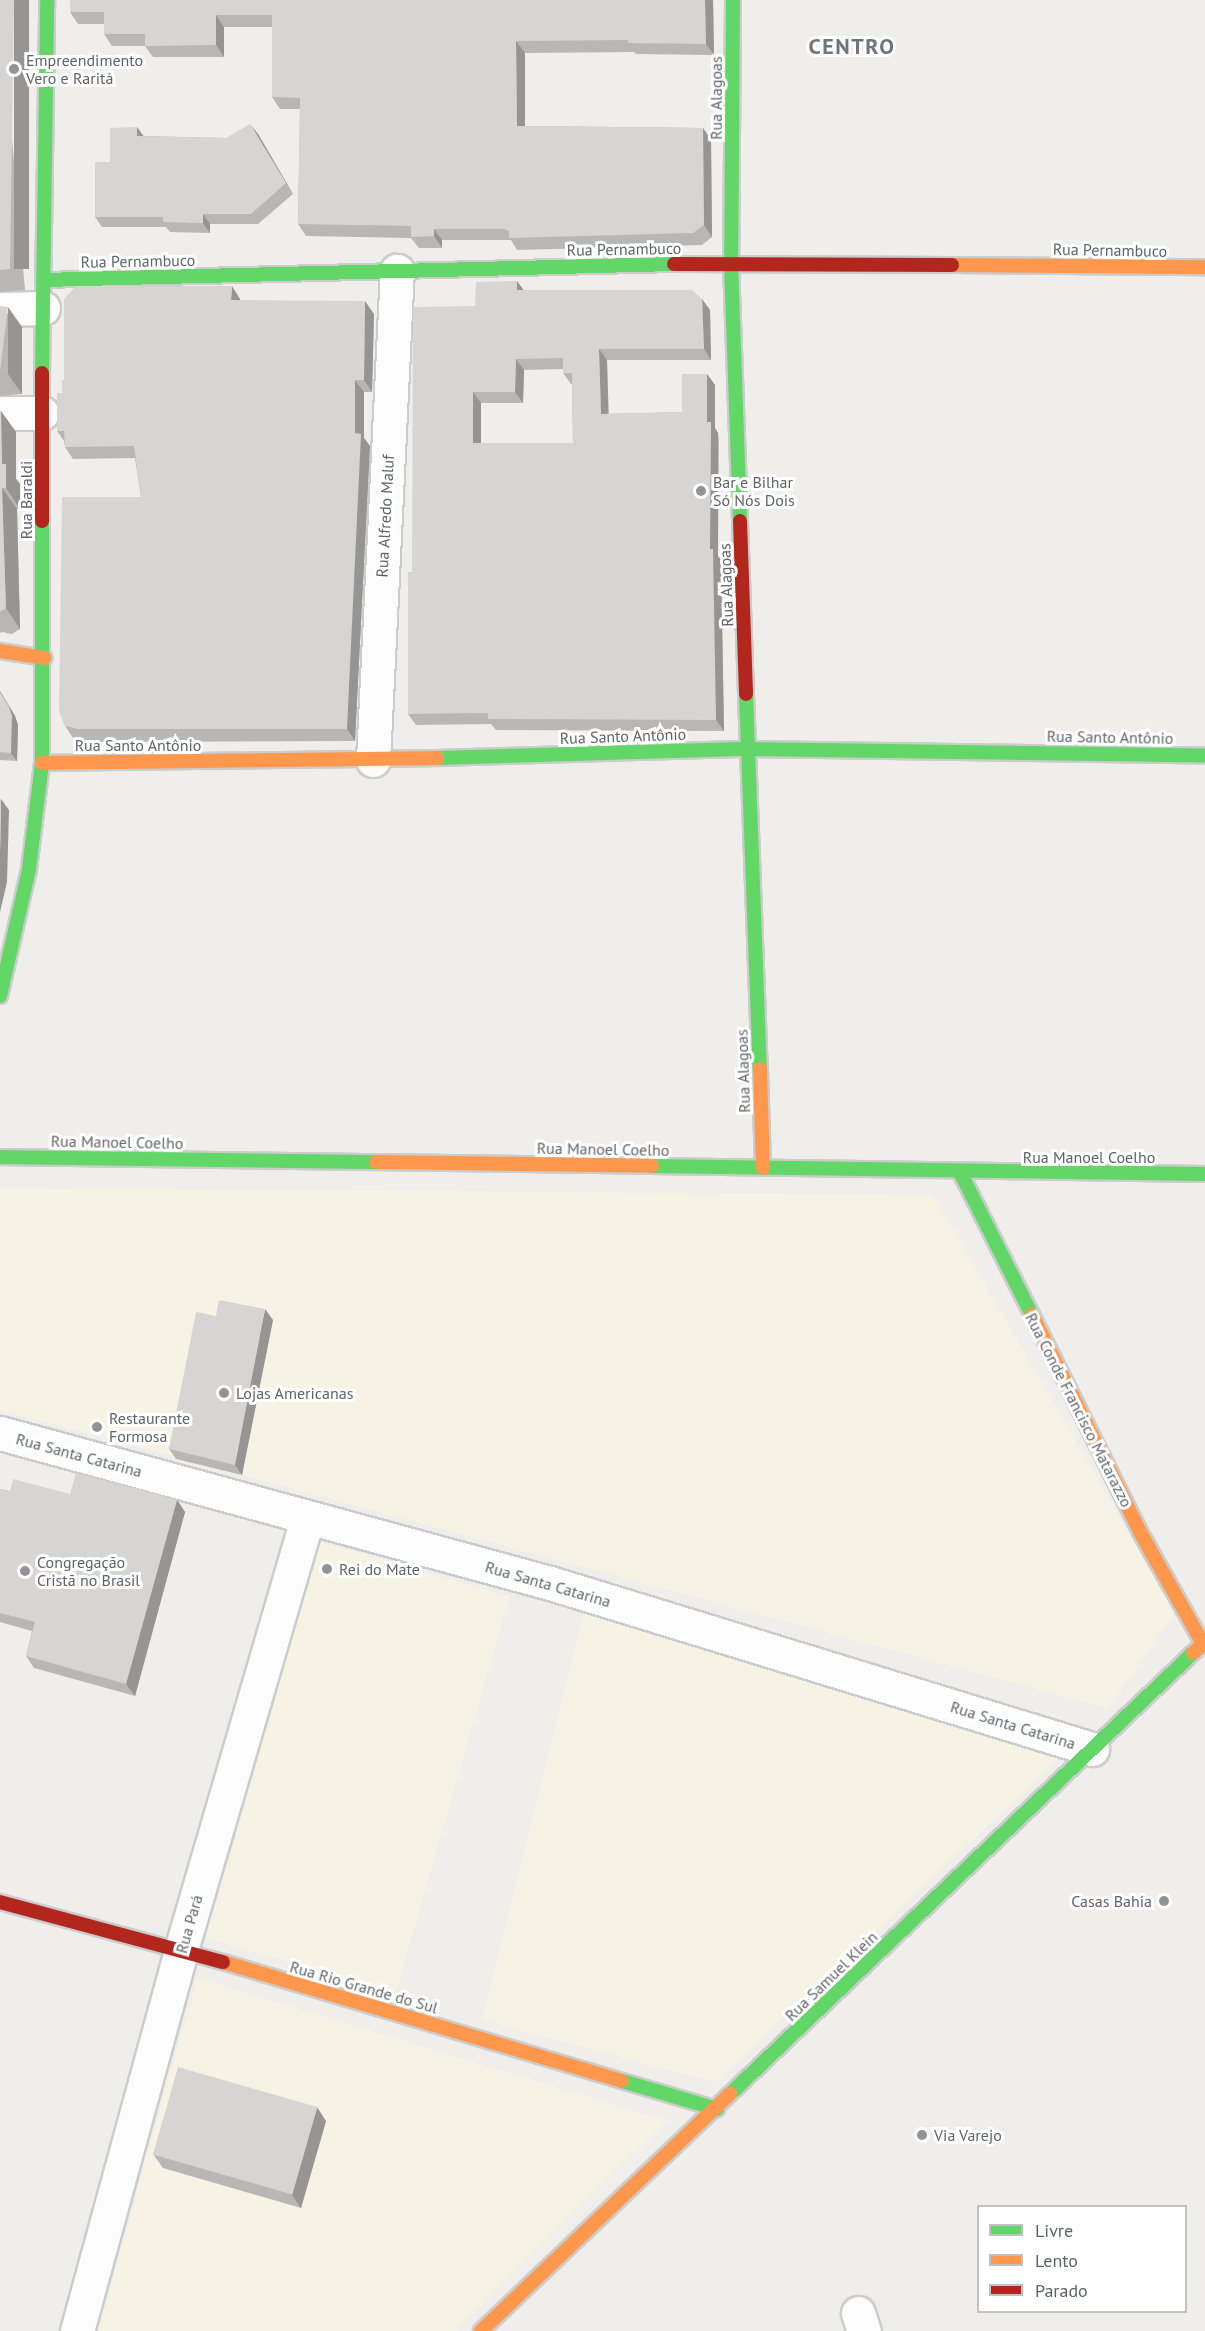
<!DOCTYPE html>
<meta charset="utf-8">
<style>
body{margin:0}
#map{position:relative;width:1205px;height:2331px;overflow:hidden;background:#efeeea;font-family:"PT Sans",sans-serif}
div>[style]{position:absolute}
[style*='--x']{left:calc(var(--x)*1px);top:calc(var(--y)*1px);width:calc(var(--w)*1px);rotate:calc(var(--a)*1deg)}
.commercial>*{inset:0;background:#f7f3e4;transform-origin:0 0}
.roads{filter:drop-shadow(2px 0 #cbcccc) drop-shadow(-2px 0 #cbcccc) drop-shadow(0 2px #cbcccc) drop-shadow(0 -2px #cbcccc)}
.street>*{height:33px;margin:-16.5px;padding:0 16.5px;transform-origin:16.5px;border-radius:16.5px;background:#fdfcfc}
.fast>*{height:14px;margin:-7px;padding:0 7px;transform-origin:7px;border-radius:7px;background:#63d668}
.slow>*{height:14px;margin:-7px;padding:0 7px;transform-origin:7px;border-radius:7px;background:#ff974d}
.jam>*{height:14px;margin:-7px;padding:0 7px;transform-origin:7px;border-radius:7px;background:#b3261e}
.wall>*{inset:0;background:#b8b7b5}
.shaded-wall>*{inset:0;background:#969594;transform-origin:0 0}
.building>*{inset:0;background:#d6d5d3;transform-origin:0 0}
.dots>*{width:16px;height:16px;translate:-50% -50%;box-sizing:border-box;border:3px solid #fff;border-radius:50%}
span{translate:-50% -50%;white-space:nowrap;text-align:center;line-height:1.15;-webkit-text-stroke:6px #fff;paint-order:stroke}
.poi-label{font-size:16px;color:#5f6368}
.left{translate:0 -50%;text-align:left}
.right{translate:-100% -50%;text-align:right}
.street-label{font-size:16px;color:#5f6368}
.district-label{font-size:22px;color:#70757a;font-weight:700;letter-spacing:1.5px}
.legend{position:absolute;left:977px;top:2205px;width:210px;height:108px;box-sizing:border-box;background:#fff;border:2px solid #bfc1c3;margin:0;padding:8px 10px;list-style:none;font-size:18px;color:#5f6368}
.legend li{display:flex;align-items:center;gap:12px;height:30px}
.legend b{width:30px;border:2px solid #bfc1c3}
</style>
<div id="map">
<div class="commercial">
<i style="clip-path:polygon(0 1188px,933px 1195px,1175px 1613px,1108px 1708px,0 1410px)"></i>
<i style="left:320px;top:1542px;width:197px;height:412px;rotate:16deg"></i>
<i style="clip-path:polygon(584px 1612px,1071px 1747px,714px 2082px,482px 2020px)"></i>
<i style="clip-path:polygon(197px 1978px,667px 2121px,456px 2331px,98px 2331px)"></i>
</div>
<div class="roads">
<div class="street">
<i style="--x:0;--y:309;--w:43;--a:-1.3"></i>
<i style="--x:0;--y:413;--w:42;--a:0"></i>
<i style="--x:373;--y:760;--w:490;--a:-87.2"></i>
<i style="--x:0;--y:1433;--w:570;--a:15.26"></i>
<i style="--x:550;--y:1583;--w:567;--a:17.03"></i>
<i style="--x:858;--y:2313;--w:19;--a:72"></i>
<i style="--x:77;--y:2331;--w:395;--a:-74.7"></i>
<i style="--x:181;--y:1950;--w:450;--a:-73.7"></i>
</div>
<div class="fast">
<i style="--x:733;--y:0;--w:263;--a:90.4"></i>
<i style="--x:731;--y:263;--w:258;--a:88"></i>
<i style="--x:43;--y:280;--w:631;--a:-1.45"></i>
<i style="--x:42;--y:373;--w:373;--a:-89.2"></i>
<i style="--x:746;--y:694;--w:375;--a:87.9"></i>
<i style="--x:437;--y:758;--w:311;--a:-1.7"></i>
<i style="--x:748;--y:749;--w:457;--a:0.8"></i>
<i style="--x:0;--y:996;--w:130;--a:-77.1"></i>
<i style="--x:29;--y:869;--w:107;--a:-83"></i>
<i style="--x:42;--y:763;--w:242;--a:-90"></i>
<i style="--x:0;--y:1157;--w:376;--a:0.8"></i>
<i style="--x:652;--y:1166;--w:553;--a:0.83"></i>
<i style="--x:960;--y:1172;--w:160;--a:63.3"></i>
<i style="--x:622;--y:2081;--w:99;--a:16.4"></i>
<i style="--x:730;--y:2094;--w:639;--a:-43.61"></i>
</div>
<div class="slow">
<i style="--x:952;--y:265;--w:253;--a:0.5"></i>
<i style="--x:0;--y:651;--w:45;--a:9"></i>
<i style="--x:42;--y:763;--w:395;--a:-0.7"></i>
<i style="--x:760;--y:1069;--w:99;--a:88.3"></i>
<i style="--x:376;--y:1162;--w:276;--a:0.8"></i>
<i style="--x:1032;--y:1315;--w:242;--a:63.5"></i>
<i style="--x:1140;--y:1532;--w:129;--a:60.6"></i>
<i style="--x:1203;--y:1644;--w:13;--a:138"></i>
<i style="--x:223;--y:1962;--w:416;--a:16.6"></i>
<i style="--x:481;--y:2331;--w:344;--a:-43.6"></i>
</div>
<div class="jam">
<i style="--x:674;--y:264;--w:278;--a:0.2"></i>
<i style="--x:42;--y:521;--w:148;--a:-90"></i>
<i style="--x:740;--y:521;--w:173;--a:88"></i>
<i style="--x:0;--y:1902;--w:231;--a:15.1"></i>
</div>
</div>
<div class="wall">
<i style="clip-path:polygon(0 0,25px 290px,0 292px)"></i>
<i style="clip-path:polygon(713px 0,714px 55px,636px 54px,634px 52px,525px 53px,525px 126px,703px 128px,711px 140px,712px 237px,702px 245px,517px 250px,511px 240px,442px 240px,442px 248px,419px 248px,411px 238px,306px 236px,298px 224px,300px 109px,280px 109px,272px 97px,272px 27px,224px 27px,224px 57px,153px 57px,145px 46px,112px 46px,104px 34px,104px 24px,78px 24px,70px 12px)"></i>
<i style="clip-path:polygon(258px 134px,293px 194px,258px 224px,210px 224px,210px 233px,170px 232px,166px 227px,102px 227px,95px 217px,110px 162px,143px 136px,226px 138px)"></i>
<i style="clip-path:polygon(evenodd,517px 281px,523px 290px,710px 310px,711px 360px,607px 360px,608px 414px,682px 412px,707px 374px,715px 385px,715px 428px,718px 433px,719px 441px,718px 556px,721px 560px,724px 731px,496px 730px,491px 724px,416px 725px,408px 714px,412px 572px,475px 306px,517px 281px,563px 369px,563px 373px,571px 384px,572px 384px,573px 443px,481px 443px,481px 403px,523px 403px,524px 370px,563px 369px)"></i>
<i style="clip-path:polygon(240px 299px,240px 300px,374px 314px,372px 392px,364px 392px,364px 438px,370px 446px,355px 741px,86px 742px,73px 738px,65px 726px,141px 497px,135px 458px,73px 459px,65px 447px,64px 441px,57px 431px,62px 393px,64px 380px)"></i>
<i style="clip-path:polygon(0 306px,22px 327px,22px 394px,0 396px)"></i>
<i style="clip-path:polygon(0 411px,16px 432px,16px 479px,20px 484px,20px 509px,17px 509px,20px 629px,12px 634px,2px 632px,0 633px)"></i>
<i style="clip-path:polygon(0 691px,15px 716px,18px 725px,17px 761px,0 760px)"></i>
<i style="clip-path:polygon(216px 1316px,273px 1320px,242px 1475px,176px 1459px,169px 1449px)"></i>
<i style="clip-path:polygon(0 1489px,10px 1491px,177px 1500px,185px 1512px,135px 1696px,34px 1668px,26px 1656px,32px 1631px,0 1622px)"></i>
<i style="clip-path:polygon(326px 2121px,301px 2208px,163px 2168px,153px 2154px)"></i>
</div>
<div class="shaded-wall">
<i style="left:14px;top:0;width:15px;height:269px"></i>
<i style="clip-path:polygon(705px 0,713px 0,714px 55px,706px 44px)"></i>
<i style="clip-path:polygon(216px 15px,224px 27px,224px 57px,216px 45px)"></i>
<i style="clip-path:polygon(516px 41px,525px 53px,525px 137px,517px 126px)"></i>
<i style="clip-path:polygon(250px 124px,258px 134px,293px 194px,286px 183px)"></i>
<i style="clip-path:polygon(137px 127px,145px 138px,137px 136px)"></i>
<i style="clip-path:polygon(703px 128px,711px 140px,712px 237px,704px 225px)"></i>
<i style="clip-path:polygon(203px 214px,210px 224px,210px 233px,203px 223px)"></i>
<i style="clip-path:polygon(434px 229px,442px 240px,442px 248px,434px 236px)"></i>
<i style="clip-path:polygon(517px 281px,525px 292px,517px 290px)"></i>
<i style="clip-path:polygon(232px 286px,240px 299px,240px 312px,231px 300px)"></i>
<i style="clip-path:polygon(702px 299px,710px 310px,711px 360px,704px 349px)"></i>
<i style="clip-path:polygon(365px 301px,374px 314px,372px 392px,364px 380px)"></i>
<i style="clip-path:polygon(8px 307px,22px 327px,22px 394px,8px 374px)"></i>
<i style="clip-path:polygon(599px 349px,607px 360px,609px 425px,601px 414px)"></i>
<i style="clip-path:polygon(516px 359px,524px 370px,523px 403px,515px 392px)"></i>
<i style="clip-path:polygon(707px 374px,715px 385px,715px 428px,718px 433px,718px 556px,721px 560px,724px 731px,716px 720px,710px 549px,707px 422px)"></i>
<i style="clip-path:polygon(355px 380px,364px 392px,364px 438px,370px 446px,355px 741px,347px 729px,355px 433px)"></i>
<i style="clip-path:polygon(473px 392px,481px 403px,481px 454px,473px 443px)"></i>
<i style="clip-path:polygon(1px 411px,16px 432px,16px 479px,20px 484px,20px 509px,6px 488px,2px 464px)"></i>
<i style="clip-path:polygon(2px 488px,17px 509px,20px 629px,6px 608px)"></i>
<i style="clip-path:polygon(0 691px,15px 716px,18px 725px,17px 761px,11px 753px)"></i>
<i style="clip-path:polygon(1px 799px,9px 810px,7px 882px,0 912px,0 853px)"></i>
<i style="clip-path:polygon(265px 1309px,273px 1320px,242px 1475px,235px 1465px)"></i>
<i style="clip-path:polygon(177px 1500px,185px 1512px,135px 1696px,126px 1684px)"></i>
<i style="clip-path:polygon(317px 2107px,326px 2121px,301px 2208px,292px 2195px)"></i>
</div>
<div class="building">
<i style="clip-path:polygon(0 0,14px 0,10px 269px,0 270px)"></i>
<i style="clip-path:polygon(70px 0,705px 0,706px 44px,628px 43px,628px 40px,516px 41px,517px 126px,703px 128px,704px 225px,693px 233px,509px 238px,509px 231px,505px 229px,434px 229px,434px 236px,411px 237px,411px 226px,298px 224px,300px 98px,272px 97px,272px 15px,216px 15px,216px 45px,145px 46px,145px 34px,104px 34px,104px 12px,70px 12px)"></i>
<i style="clip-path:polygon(250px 124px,286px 183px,251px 214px,203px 214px,203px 223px,163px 222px,163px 217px,95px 217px,95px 162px,110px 162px,110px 128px,137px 127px,137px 136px,226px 138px)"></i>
<i style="clip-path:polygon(evenodd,517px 281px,517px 290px,692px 290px,702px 299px,704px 349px,599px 349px,601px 414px,682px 412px,682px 374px,707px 374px,707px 422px,711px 422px,711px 430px,710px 549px,713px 549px,716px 720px,488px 719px,488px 713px,408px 714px,408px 572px,412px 572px,413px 307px,475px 306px,476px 282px,517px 281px,563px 358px,563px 373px,572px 373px,573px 443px,473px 443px,473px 392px,515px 392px,516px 359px,563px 358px)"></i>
<i style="clip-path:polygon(76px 286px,232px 286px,231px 300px,365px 301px,364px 380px,355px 380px,355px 433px,361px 434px,347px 729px,78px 729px,65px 726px,59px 712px,62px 497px,141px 497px,134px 446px,65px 447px,64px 431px,57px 431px,57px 393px,62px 393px,62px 380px,64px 380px,64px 299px)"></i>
<i style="left:0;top:306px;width:8px;height:68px;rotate:7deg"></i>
<i style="clip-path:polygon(0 411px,1px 411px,2px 464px,6px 464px,6px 488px,2px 488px,6px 608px,0 612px)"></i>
<i style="clip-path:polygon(0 692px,9px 707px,12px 716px,11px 753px,0 752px)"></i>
<i style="clip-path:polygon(0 799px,1px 799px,0 853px)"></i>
<i style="clip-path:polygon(219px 1300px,265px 1309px,235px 1465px,169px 1449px,196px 1312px,216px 1316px)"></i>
<i style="clip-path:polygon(76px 1473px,177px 1500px,126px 1684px,26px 1656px,35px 1622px,0 1613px,0 1489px,10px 1491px,13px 1479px,70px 1494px)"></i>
<i style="left:178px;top:2067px;width:145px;height:91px;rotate:16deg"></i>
</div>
<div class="dots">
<i style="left:14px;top:69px;background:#919496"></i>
<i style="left:701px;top:491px;background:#919496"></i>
<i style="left:224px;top:1393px;background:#919496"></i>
<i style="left:97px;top:1427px;background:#919496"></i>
<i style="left:327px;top:1569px;background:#919496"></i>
<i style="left:25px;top:1571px;background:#919496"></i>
<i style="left:1164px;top:1901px;background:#919496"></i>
<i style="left:922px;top:2135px;background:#919496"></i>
</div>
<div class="poi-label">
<span class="left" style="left:26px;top:69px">Empreendimento<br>Vero e Raritá</span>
<span class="left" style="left:713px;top:491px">Bar e Bilhar<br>Só Nós Dois</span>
<span class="left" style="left:236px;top:1393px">Lojas Americanas</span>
<span class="left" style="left:109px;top:1427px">Restaurante<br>Formosa</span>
<span class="left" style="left:37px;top:1571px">Congregação<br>Cristã no Brasil</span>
<span class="left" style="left:339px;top:1569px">Rei do Mate</span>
<span class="right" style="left:1152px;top:1901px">Casas Bahia</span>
<span class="left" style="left:934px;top:2135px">Via Varejo</span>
</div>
<div class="street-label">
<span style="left:716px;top:98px;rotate:-90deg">Rua Alagoas</span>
<span style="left:624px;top:249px;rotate:-1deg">Rua Pernambuco</span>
<span style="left:1110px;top:250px;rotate:1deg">Rua Pernambuco</span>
<span style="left:138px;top:261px;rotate:-1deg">Rua Pernambuco</span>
<span style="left:26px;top:500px;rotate:-90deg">Rua Baraldi</span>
<span style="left:385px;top:516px;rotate:-87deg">Rua Alfredo Maluf</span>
<span style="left:726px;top:585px;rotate:-92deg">Rua Alagoas</span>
<span style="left:623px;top:736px;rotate:-2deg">Rua Santo Antônio</span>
<span style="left:1110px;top:737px;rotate:1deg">Rua Santo Antônio</span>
<span style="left:138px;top:745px">Rua Santo Antônio</span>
<span style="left:743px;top:1071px;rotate:-92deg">Rua Alagoas</span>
<span style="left:117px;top:1142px;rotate:1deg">Rua Manoel Coelho</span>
<span style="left:603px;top:1149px;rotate:1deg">Rua Manoel Coelho</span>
<span style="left:1089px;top:1157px">Rua Manoel Coelho</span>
<span style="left:1079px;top:1410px;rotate:63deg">Rua Conde Francisco Matarazzo</span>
<span style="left:79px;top:1455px;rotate:15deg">Rua Santa Catarina</span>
<span style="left:548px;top:1584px;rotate:16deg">Rua Santa Catarina</span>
<span style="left:1013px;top:1725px;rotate:17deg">Rua Santa Catarina</span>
<span style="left:189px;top:1924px;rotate:-74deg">Rua Pará</span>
<span style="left:831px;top:1976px;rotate:-44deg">Rua Samuel Klein</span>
<span style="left:364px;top:1987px;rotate:16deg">Rua Rio Grande do Sul</span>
</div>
<div class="district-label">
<span style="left:852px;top:47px">CENTRO</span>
</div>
<ul class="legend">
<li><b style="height:8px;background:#63d668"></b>Livre</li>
<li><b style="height:8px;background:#ff974d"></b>Lento</li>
<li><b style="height:8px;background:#b3261e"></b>Parado</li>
</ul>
</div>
